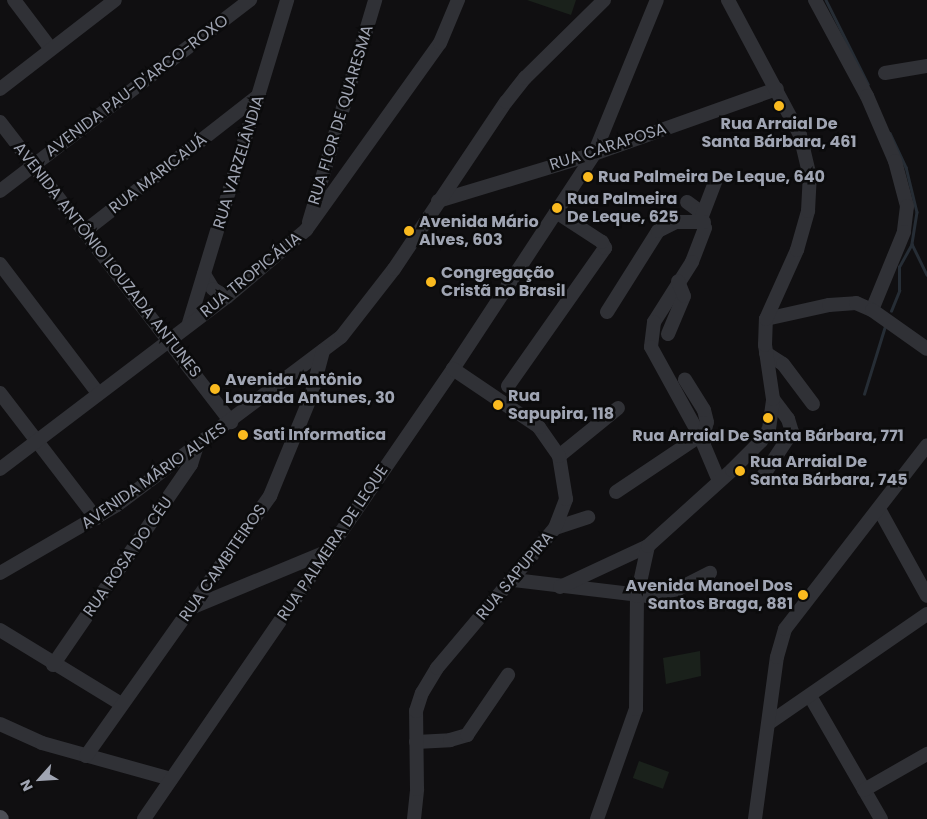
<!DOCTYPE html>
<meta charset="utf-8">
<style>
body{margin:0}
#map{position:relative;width:927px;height:819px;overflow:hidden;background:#100f11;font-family:Poppins,sans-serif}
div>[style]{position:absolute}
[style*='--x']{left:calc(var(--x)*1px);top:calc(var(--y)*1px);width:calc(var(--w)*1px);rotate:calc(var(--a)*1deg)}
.green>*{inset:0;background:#1a211b;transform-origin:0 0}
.stream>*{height:2.5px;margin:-1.25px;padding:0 1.25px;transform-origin:1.25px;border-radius:1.25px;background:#262d35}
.minor>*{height:14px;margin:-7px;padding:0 7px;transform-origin:7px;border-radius:7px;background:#303136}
.major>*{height:16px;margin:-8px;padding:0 8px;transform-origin:8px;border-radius:8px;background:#4c4e55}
.dots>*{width:14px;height:14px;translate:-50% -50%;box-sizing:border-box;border:2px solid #0b0b0c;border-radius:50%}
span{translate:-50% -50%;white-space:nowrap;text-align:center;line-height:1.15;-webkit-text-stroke:5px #0b0b0c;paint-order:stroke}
.street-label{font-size:16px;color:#a0a5b3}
.poi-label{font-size:16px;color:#a0a5b3;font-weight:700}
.left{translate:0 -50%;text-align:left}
.right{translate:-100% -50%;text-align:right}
.north{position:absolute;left:15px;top:754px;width:50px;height:50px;-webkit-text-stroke:4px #0b0b0c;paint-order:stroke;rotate:244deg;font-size:14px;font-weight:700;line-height:20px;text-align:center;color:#a0a5b3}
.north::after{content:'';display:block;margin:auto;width:18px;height:22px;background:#a0a5b3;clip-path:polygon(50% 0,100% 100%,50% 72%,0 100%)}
</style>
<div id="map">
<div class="green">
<i style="clip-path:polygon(527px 0,576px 0,571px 15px)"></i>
<i style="clip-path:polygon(700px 651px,701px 676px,666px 684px,663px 658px)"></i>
<i style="left:639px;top:761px;width:32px;height:18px;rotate:20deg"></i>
</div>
<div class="stream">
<i style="--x:826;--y:0;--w:94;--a:63.4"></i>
<i style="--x:890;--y:133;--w:38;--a:65"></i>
<i style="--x:906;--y:167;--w:46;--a:76.3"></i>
<i style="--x:917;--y:212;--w:32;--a:99"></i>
<i style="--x:912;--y:244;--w:34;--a:64"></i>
<i style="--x:891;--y:311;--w:22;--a:-68"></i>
<i style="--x:899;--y:291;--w:24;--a:-90"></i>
<i style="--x:899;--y:267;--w:26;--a:-61"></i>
<i style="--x:864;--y:394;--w:71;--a:-72.8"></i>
</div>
<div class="minor">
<i style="--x:14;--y:0;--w:61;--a:52.9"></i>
<i style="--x:815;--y:0;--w:109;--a:61.6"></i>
<i style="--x:867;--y:96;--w:71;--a:66.7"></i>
<i style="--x:895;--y:161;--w:47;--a:75.1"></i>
<i style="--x:907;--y:206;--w:26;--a:97"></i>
<i style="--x:904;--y:232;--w:84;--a:112.3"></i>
<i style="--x:885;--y:73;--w:43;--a:-9.5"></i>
<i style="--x:0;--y:89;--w:145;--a:-37.7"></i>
<i style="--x:0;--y:122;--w:379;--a:52.4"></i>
<i style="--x:0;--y:191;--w:315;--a:-37.4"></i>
<i style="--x:438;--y:201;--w:163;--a:-16.8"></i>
<i style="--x:594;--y:154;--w:194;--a:-19.6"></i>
<i style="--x:687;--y:202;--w:14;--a:36"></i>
<i style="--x:698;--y:210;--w:19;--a:69"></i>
<i style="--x:705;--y:228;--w:36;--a:111"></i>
<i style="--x:692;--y:262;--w:71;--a:122.3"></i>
<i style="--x:654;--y:322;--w:25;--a:97"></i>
<i style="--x:651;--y:347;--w:102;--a:61.2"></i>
<i style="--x:700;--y:436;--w:49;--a:67.1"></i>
<i style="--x:702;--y:216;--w:40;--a:-69"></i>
<i style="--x:309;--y:222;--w:232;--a:-73.4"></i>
<i style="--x:85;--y:231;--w:221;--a:-38"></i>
<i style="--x:0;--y:264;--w:162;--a:52.8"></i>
<i style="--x:204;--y:274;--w:17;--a:59"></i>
<i style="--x:213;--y:289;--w:16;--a:30"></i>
<i style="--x:607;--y:312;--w:96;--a:-57.8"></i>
<i style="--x:658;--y:231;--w:20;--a:-27"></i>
<i style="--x:676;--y:222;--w:28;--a:0"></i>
<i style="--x:766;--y:319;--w:65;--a:-12.5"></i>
<i style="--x:829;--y:305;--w:27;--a:-4"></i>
<i style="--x:856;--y:303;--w:17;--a:24"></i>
<i style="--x:872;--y:310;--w:67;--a:35.3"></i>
<i style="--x:189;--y:323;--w:338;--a:-73.1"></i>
<i style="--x:668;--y:334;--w:41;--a:-67.2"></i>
<i style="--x:684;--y:296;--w:16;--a:-112"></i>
<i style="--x:766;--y:353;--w:20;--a:33"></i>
<i style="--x:783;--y:364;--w:50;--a:53.1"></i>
<i style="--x:508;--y:386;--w:169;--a:-54.9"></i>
<i style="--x:605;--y:248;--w:7;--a:-117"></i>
<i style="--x:602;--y:242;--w:55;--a:-146.9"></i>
<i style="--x:0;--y:393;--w:158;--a:52.5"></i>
<i style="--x:559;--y:456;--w:76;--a:-39.1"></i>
<i style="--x:0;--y:469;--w:285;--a:-37.2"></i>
<i style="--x:227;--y:297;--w:104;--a:-40.3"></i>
<i style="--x:306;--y:230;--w:230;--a:-54.4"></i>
<i style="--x:440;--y:43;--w:47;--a:-67.3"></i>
<i style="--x:763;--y:476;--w:53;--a:-56.6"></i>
<i style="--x:792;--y:432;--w:14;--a:-107"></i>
<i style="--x:788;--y:419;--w:25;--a:-127"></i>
<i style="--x:616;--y:492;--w:106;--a:-33.8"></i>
<i style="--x:704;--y:433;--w:11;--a:-75"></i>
<i style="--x:707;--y:422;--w:12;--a:-104"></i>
<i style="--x:704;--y:410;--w:36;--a:-122"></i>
<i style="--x:879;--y:509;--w:99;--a:61.1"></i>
<i style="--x:555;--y:528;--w:35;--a:-18"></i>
<i style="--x:0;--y:573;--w:135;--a:-30.2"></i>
<i style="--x:117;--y:505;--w:280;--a:-36.9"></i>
<i style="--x:341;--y:337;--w:86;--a:-52.1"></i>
<i style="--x:394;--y:269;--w:201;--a:-56.2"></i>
<i style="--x:506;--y:102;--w:31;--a:-52"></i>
<i style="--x:525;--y:78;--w:111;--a:-44.6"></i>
<i style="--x:514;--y:580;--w:135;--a:6.8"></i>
<i style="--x:648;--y:596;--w:31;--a:-13"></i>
<i style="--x:678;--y:589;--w:36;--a:-27"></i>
<i style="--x:560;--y:587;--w:97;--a:-25"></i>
<i style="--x:193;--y:607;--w:144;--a:-22.5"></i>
<i style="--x:0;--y:630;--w:142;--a:31.4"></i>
<i style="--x:53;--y:665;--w:244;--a:-55.5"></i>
<i style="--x:191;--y:464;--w:20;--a:-72"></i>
<i style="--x:810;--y:696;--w:142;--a:60"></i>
<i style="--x:769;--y:723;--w:192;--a:-34.6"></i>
<i style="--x:0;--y:724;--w:46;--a:24.3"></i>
<i style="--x:42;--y:743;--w:134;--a:15.6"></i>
<i style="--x:416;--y:742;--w:34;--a:-3"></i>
<i style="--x:450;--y:740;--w:18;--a:-16"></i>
<i style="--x:467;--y:735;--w:73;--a:-55.7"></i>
<i style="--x:86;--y:756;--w:319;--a:-54.7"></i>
<i style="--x:270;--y:496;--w:108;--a:-67.7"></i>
<i style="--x:311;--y:396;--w:47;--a:-75.1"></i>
<i style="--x:864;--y:790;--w:73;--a:-29.7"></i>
<i style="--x:144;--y:819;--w:546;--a:-55.52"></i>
<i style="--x:453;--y:369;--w:257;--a:-56.7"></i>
<i style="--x:594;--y:154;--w:166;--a:-67.8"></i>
<i style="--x:414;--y:819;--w:30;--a:-84"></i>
<i style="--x:417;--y:789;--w:78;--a:-90.7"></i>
<i style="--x:416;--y:711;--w:19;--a:-72"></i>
<i style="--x:422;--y:693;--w:29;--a:-59"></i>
<i style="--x:437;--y:668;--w:183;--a:-49.9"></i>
<i style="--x:555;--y:528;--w:31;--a:-69"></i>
<i style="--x:566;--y:499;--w:44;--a:-99.2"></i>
<i style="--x:559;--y:456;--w:35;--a:-125"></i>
<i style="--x:539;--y:427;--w:104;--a:-146"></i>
<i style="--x:597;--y:819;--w:117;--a:-70.5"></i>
<i style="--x:636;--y:709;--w:113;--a:-89.5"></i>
<i style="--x:637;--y:596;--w:51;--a:-77.6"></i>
<i style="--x:648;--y:546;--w:113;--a:-42.1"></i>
<i style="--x:732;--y:470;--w:41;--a:-45"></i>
<i style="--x:761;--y:441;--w:14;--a:-56"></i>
<i style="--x:769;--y:429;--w:30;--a:-82"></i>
<i style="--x:773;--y:399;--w:55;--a:-98.4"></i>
<i style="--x:765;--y:345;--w:26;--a:-88"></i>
<i style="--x:766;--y:319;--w:76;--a:-65.8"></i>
<i style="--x:797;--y:250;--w:41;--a:-74.2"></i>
<i style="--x:808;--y:211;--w:34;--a:-87"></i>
<i style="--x:810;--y:177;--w:43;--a:-103.4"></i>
<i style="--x:800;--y:135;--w:153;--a:-118.1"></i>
<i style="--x:755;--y:819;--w:163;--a:-82.3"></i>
<i style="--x:777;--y:657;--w:29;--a:-74"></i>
<i style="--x:785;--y:629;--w:232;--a:-52.3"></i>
</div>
<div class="major">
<i style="--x:0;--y:818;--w:1;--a:45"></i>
</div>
<div class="dots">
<i style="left:779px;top:106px;background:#faba1f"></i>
<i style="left:588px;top:177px;background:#faba1f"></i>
<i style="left:557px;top:208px;background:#faba1f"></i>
<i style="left:409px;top:231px;background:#faba1f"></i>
<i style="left:431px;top:282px;background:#faba1f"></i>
<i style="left:215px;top:389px;background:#faba1f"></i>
<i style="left:498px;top:405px;background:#faba1f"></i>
<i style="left:768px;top:418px;background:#faba1f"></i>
<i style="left:243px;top:435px;background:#faba1f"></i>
<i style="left:740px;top:471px;background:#faba1f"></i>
<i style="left:803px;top:595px;background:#faba1f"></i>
</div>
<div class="street-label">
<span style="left:137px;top:86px;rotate:-37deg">AVENIDA PAU-D'ARCO-ROXO</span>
<span style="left:341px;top:115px;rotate:-73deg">RUA FLOR DE QUARESMA</span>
<span style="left:608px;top:147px;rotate:-18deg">RUA CARAPOSA</span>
<span style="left:239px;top:162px;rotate:-73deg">RUA VARZELÂNDIA</span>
<span style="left:158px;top:174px;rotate:-38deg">RUA MARICAUÁ</span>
<span style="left:107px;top:260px;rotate:52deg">AVENIDA ANTÔNIO LOUZADA ANTUNES</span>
<span style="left:251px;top:275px;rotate:-39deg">RUA TROPICÁLIA</span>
<span style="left:154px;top:476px;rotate:-35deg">AVENIDA MÁRIO ALVES</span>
<span style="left:333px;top:543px;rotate:-56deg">RUA PALMEIRA DE LEQUE</span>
<span style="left:128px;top:557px;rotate:-55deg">RUA ROSA DO CÉU</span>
<span style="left:223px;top:563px;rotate:-55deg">RUA CAMBITEIROS</span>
<span style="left:515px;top:576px;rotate:-50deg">RUA SAPUPIRA</span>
</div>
<div class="poi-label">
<span style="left:779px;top:133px">Rua Arraial De<br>Santa Bárbara, 461</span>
<span class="left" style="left:598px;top:177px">Rua Palmeira De Leque, 640</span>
<span class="left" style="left:567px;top:208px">Rua Palmeira<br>De Leque, 625</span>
<span class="left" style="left:419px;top:231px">Avenida Mário<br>Alves, 603</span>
<span class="left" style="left:441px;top:282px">Congregação<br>Cristã no Brasil</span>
<span class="left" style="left:225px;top:389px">Avenida Antônio<br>Louzada Antunes, 30</span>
<span class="left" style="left:508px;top:405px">Rua<br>Sapupira, 118</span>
<span class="left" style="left:253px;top:435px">Sati Informatica</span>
<span style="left:768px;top:436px">Rua Arraial De Santa Bárbara, 771</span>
<span class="left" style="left:750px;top:471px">Rua Arraial De<br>Santa Bárbara, 745</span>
<span class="right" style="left:793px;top:595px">Avenida Manoel Dos<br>Santos Braga, 881</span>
</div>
<div class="north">N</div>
</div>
